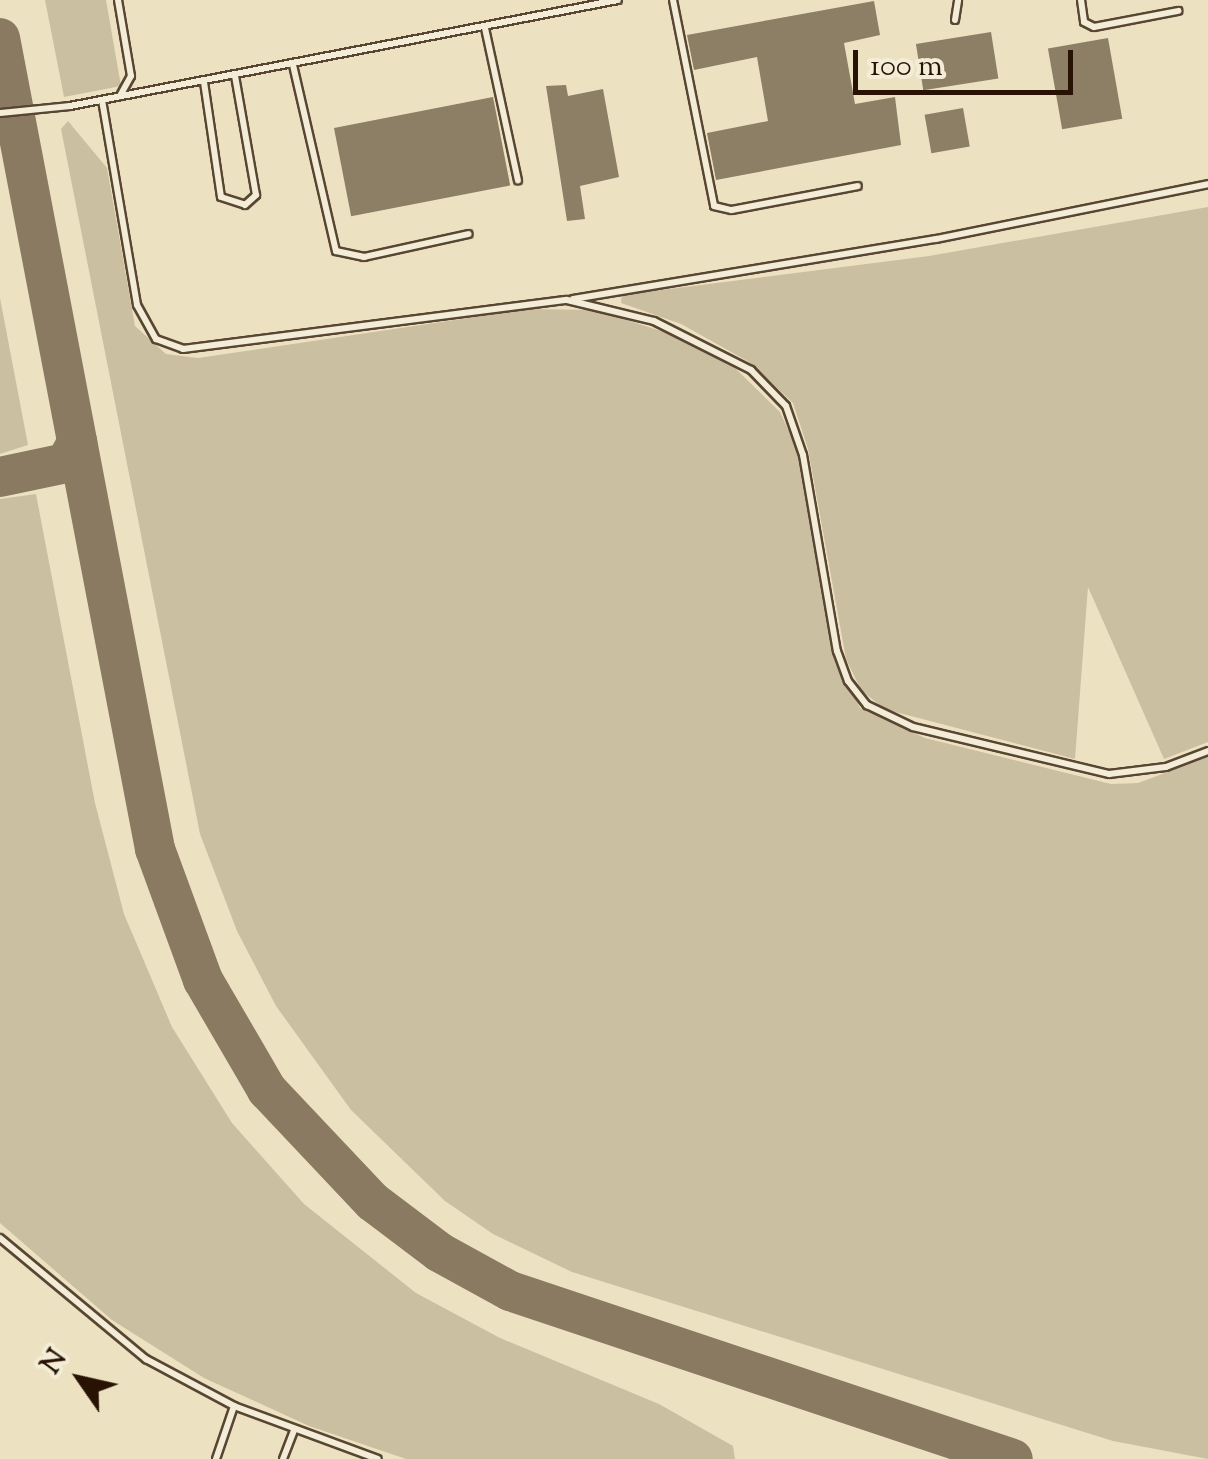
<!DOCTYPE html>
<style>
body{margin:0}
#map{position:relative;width:1208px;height:1459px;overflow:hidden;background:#ece2c1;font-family:"Sorts Mill Goudy",serif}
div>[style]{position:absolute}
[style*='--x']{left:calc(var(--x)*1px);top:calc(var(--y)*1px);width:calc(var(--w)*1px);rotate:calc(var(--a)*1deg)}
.green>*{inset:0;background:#cbbfa1}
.taxiway>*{height:40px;margin:-20px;padding:0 20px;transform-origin:20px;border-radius:20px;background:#8a7a62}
.building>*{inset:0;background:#8d7e66;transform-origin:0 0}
.roads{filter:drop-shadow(2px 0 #584633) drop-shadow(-2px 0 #584633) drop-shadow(0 2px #584633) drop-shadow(0 -2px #584633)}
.lane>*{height:6px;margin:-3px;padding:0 3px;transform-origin:3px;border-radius:3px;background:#f3ecd7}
span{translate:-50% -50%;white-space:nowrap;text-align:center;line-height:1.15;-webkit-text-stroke:8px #f3ecd7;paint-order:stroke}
.north{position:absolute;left:30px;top:1329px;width:100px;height:100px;-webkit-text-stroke:8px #f3ecd7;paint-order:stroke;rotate:304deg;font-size:28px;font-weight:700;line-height:40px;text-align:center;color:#271204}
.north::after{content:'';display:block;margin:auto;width:35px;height:45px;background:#271204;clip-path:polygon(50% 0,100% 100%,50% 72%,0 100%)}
.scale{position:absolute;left:853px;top:50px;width:220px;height:45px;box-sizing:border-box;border:5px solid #271204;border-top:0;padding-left:12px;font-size:30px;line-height:35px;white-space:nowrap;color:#271204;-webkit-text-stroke:8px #f3ecd7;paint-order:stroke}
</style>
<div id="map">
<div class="green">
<i style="clip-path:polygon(45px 0,106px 0,121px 86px,64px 97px)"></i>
<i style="clip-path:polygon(68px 121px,107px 168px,135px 326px,166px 354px,198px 358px,528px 309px,596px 310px,664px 332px,736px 369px,780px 412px,800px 455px,831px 645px,860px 708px,925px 738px,1111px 784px,1138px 783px,1208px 757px,1208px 1459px,1113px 1441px,572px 1272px,493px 1234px,445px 1201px,351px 1110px,276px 1006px,237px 931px,200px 834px,61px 129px)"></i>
<i style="clip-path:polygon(1208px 207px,1208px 742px,1164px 759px,1088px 587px,1075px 759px,884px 709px,861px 690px,846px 659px,808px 449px,793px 403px,749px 362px,681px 324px,621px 303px,622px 295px,929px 256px)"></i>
<i style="clip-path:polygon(0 298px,28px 445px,0 454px)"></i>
<i style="clip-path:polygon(36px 494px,95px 803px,124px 914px,172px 1027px,232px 1123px,304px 1204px,416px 1293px,500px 1338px,659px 1404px,733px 1446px,735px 1459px,406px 1459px,309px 1426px,204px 1378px,112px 1320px,0 1223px,0 499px)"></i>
</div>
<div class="taxiway">
<i style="--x:0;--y:38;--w:826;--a:79.18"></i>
<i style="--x:155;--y:849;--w:140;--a:69.9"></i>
<i style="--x:203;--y:980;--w:127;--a:59.8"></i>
<i style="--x:267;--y:1090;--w:154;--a:46.6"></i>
<i style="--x:373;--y:1202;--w:83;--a:37.1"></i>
<i style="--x:439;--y:1252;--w:81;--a:28.8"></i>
<i style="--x:510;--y:1291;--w:530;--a:18.47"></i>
<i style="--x:0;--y:477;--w:67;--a:-12"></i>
<i style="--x:66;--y:463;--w:24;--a:-62"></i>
</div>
<div class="building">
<i style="clip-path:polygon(874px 1px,880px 35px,844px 43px,855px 104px,895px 97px,901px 145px,716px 180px,707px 133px,768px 121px,757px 57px,694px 70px,687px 35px)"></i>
<i style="left:991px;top:32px;width:47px;height:76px;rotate:81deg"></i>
<i style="left:1108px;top:38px;width:82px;height:61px;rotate:80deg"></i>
<i style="clip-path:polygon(566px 85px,568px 96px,603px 89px,619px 177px,580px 186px,585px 219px,567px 221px,546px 86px)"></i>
<i style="left:493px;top:97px;width:90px;height:162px;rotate:79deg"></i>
<i style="left:963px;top:108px;width:39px;height:39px;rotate:80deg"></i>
</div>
<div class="roads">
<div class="lane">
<i style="--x:118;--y:0;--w:77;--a:80.3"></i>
<i style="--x:131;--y:76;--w:23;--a:119"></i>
<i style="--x:673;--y:0;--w:210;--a:78.7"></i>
<i style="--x:714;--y:206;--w:18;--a:13"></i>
<i style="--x:732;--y:210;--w:128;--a:-10.8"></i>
<i style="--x:1081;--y:0;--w:22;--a:82"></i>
<i style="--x:1084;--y:22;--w:11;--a:27"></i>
<i style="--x:1094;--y:27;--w:86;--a:-10.8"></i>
<i style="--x:955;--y:20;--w:20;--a:-81"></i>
<i style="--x:485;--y:28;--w:156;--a:77.8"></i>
<i style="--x:293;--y:65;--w:191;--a:77"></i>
<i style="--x:336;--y:251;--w:29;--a:12"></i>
<i style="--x:364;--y:257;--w:107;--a:-12.4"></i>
<i style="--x:204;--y:82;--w:116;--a:81.6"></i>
<i style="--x:221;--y:197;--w:25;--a:18"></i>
<i style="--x:245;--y:205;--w:15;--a:-42"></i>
<i style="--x:256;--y:195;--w:121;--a:-100"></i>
<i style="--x:102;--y:100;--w:208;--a:80.3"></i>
<i style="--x:137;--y:305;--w:39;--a:61"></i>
<i style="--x:156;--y:339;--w:29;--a:20"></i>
<i style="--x:183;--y:349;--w:387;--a:-7.3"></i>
<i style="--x:567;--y:300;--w:89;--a:13.6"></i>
<i style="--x:654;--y:321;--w:109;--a:26.8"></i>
<i style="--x:751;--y:370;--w:50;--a:45.8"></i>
<i style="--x:786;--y:406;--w:52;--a:70.9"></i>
<i style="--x:803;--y:455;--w:199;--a:80.2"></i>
<i style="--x:837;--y:651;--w:32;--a:70"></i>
<i style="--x:848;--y:681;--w:31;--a:52"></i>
<i style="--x:867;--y:705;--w:51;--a:25.6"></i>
<i style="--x:913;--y:727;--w:202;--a:13.5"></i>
<i style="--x:1109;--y:774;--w:57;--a:-7"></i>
<i style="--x:1166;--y:767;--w:45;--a:-20.9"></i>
<i style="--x:0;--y:113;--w:70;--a:-5.7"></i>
<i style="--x:70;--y:106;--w:558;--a:-10.95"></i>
<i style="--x:573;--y:299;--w:368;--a:-9.4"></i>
<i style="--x:936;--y:239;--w:278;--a:-11.4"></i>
<i style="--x:0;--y:1238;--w:190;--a:39.7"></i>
<i style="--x:146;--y:1359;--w:100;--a:28.1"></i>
<i style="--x:234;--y:1406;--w:153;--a:20.2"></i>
<i style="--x:216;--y:1459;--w:56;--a:-71.2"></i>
<i style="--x:283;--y:1459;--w:31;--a:-69"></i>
</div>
</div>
<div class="north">N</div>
<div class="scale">100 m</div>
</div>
